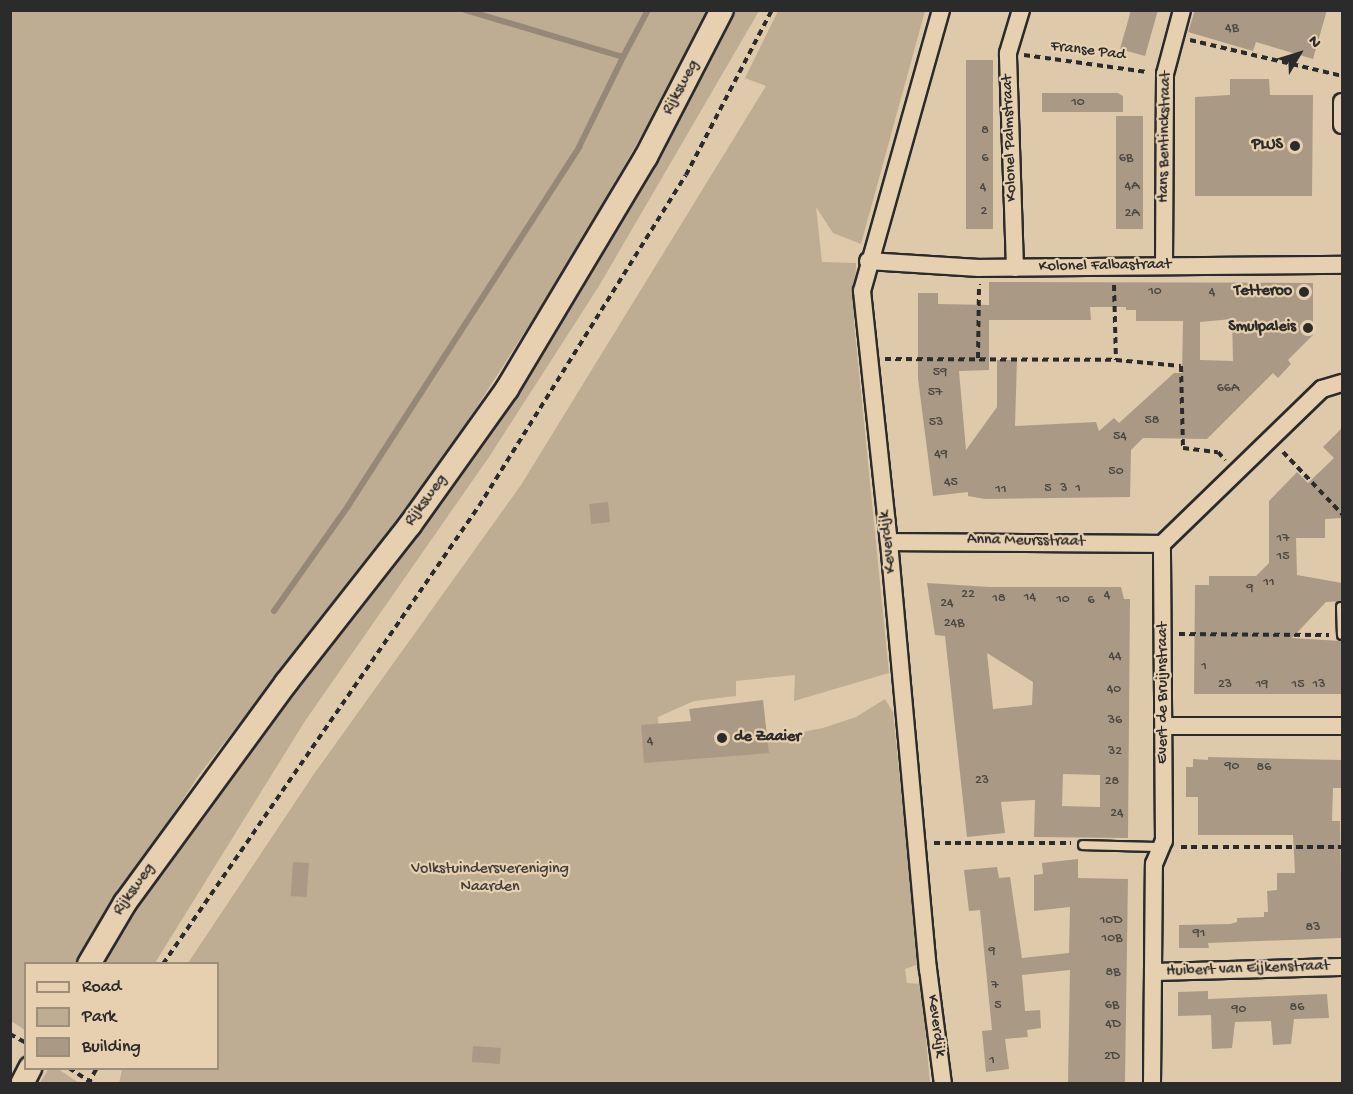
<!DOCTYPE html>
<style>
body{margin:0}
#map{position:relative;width:1353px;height:1094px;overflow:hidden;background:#dfc9ab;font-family:"Gochi Hand",sans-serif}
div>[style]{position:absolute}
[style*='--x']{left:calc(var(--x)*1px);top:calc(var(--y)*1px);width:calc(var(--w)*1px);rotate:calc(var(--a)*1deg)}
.green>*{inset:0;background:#beac93}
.stream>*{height:6px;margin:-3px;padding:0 3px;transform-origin:3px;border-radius:3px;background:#968876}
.building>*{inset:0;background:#aa9a85;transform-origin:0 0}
.path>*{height:4px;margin-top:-2px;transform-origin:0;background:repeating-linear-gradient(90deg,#2b2b2b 0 6px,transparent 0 10.5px)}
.roads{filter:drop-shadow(2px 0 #2b2b2b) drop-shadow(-2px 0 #2b2b2b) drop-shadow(0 2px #2b2b2b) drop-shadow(0 -2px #2b2b2b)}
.service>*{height:8px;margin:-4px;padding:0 4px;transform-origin:4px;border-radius:4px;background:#e7d0b0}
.minor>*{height:16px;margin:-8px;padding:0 8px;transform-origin:8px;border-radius:8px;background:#e7d0b0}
.secondary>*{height:22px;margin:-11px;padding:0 11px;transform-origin:11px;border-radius:11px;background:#e7d0b0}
.dots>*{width:16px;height:16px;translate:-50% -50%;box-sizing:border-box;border:3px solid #e7d0b0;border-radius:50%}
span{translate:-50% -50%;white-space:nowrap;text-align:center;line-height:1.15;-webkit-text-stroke:4.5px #e7d0b0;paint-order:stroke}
.number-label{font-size:14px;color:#4b4742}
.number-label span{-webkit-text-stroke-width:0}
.street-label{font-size:16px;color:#2b2b2b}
.poi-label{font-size:16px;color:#2b2b2b;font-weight:700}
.right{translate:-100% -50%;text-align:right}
.left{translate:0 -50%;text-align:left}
.park-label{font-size:16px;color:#413e3b}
.frame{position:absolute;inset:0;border:12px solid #2b2b2b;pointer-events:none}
.legend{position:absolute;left:24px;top:962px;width:195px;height:108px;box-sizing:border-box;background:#e7d0b0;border:2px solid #9c8e7b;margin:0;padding:8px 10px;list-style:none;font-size:18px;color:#2b2b2b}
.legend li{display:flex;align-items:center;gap:12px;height:30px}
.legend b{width:30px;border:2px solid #9c8e7b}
.north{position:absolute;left:1269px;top:24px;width:60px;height:60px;-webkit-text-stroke:4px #e7d0b0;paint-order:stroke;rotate:52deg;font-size:16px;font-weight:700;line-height:24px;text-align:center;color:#2b2b2b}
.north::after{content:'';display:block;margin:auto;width:21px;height:27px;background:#2b2b2b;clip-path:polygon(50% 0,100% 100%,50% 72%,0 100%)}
</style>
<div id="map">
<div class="green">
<i style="clip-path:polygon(11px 11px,708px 11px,651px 119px,563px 272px,434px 474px,199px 775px,74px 963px,26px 964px,25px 1030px,11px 1021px)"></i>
<i style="clip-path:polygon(736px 11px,759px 11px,599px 286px,489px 457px,305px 721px,155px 963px,103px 964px,139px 899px,427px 514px,629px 203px)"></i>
<i style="clip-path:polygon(778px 11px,925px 11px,861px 244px,833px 233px,816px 207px,822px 262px,856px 263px,854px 322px,889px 673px,794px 701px,795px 675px,736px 681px,736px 696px,694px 701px,658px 717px,661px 759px,823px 728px,856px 717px,885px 699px,893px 712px,919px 964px,905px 969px,907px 983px,921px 984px,930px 1083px,119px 1084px,122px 1069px,218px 1068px,218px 964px,188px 963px,314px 774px,521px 485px,766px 86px,745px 78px)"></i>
<i style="clip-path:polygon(49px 1068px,58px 1069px,79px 1083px,40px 1083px)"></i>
</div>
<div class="stream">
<i style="--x:623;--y:57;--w:53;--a:-62"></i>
<i style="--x:274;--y:611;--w:128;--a:-54.8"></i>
<i style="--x:348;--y:506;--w:427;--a:-57.2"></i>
<i style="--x:579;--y:147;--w:100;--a:-63.9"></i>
<i style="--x:623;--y:57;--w:165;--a:-163.4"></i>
</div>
<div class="building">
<i style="clip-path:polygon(1131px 10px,1158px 10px,1145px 56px,1120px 49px)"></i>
<i style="clip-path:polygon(1195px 10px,1327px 10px,1313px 59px,1256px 42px,1253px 51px,1188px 32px)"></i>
<i style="left:966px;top:60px;width:27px;height:169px"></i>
<i style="clip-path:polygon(1230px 79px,1269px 79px,1270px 95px,1313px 95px,1312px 196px,1195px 196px,1195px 97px,1230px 95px)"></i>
<i style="clip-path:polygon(1042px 93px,1118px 93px,1123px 96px,1123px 112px,1042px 112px)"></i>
<i style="left:1116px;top:116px;width:27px;height:113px"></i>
<i style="clip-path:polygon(evenodd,989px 282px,1313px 283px,1313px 335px,1288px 360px,1291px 364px,1278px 378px,1273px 373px,1207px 439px,1143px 438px,1131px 450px,1130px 497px,985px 499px,968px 496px,968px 492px,933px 496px,918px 379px,918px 293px,938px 293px,938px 304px,989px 305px,989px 370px,959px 371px,966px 450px,997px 407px,997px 360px,1017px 360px,1015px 426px,1096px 422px,1099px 431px,1114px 418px,1119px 423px,1174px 373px,1182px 373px,1183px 321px,1136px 321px,1136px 310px,1126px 310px,1126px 307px,1090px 307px,1091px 320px,989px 320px,989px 282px,1232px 319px,1233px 361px,1200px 360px,1200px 322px,1232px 319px)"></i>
<i style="clip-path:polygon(1342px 428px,1342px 518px,1325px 519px,1325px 538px,1296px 538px,1297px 575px,1342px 583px,1342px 601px,1326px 602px,1292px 638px,1341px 641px,1342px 694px,1194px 694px,1195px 585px,1209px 585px,1209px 576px,1256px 576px,1269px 563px,1269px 501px,1297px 472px,1308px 483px,1334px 458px,1323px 447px)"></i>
<i style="left:608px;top:502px;width:20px;height:19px;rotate:84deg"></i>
<i style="clip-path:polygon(evenodd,927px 583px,990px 587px,1121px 587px,1124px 599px,1130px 599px,1128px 838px,1034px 837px,1035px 800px,1001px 802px,1005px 833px,967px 837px,945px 636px,935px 635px,927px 583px,987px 653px,1033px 682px,1032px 705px,993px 709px,987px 653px,927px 583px,1063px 774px,1100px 775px,1100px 807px,1062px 806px,1063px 774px)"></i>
<i style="clip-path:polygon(763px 700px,769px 753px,644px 763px,641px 725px,691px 721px,689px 709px)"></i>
<i style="clip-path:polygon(1208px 757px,1342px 760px,1342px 788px,1333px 788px,1332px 821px,1340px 821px,1342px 938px,1208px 943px,1209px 948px,1179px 948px,1179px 925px,1230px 924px,1237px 922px,1237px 918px,1264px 917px,1264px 912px,1268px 912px,1267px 891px,1277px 890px,1277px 873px,1295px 873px,1293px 835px,1198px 835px,1198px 797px,1186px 797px,1186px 767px,1193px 767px,1193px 759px,1208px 760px)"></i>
<i style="clip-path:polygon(1078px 859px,1078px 878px,1128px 879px,1125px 1082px,1068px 1083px,1070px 970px,1022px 975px,1025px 1011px,1040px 1010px,1041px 1028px,1027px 1030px,1028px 1037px,1005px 1039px,1009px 1069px,986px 1072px,982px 1031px,992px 1030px,980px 910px,969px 911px,964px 870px,997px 867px,999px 878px,1010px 877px,1022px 958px,1069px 953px,1070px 907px,1034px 911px,1034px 875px,1043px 874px,1042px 863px)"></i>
<i style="left:293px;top:862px;width:16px;height:34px;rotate:4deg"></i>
<i style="clip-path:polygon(1208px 991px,1208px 999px,1327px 994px,1329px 1018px,1294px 1019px,1291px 1044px,1273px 1045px,1271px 1021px,1235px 1022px,1232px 1048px,1212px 1049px,1211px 1015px,1178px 1016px,1178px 992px)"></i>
<i style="left:473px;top:1046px;width:28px;height:16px;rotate:4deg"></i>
</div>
<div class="path">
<i style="--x:1190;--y:40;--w:156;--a:13.3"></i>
<i style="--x:1024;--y:55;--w:124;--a:7.9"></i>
<i style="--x:1114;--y:285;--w:75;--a:88.5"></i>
<i style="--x:978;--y:358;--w:74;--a:-89.2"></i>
<i style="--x:885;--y:359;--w:231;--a:0.2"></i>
<i style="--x:1116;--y:360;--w:65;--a:5.3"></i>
<i style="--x:1181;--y:366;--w:82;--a:88.6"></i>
<i style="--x:1183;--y:448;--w:35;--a:7"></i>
<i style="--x:1218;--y:452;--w:11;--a:49"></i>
<i style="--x:1283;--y:452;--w:86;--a:46.4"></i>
<i style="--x:1179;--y:634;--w:150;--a:0.4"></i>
<i style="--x:934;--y:843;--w:137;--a:0"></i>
<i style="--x:1181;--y:847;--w:161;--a:0"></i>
<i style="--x:163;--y:964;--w:556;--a:-55.4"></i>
<i style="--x:479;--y:506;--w:390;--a:-58"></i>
<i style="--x:686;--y:175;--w:186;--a:-62.5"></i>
<i style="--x:10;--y:1034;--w:18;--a:29"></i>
<i style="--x:69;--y:1068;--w:30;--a:33"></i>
<i style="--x:88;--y:1084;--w:18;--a:-61"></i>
<i style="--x:230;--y:1084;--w:1;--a:-90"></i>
</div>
<div class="roads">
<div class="service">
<i style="--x:1341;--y:607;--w:28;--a:88"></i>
<i style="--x:1083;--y:845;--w:79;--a:1.5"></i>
</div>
<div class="minor">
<i style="--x:941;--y:10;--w:292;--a:105.7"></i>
<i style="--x:862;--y:291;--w:252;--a:83.9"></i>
<i style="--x:889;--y:542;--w:429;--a:84.8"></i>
<i style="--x:928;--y:969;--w:116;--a:82.6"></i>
<i style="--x:1342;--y:102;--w:23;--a:90"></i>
<i style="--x:868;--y:261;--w:111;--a:3.6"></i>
<i style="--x:979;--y:268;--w:363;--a:-0.5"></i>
<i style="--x:1164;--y:265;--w:191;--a:-89.7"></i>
<i style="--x:1165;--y:74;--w:66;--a:-75.1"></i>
<i style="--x:1015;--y:268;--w:215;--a:-91.9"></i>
<i style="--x:1008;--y:53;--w:45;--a:-73.2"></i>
<i style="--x:889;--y:542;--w:273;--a:0.4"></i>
<i style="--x:1162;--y:544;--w:223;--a:-44.1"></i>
<i style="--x:1322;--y:389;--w:21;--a:-17"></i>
<i style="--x:1164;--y:726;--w:178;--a:0"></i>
<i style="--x:1153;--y:972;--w:189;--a:-1.5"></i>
<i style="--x:1152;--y:1084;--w:220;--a:-89.5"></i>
<i style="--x:1154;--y:864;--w:25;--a:-67"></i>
<i style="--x:1164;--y:841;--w:297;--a:-90.4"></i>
</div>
<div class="secondary">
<i style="--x:89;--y:964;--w:71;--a:-59.5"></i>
<i style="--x:125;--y:903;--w:273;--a:-53.8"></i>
<i style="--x:286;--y:683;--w:201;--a:-51.9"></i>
<i style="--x:410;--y:525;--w:167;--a:-54.5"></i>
<i style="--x:507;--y:389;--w:270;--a:-59.1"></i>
<i style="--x:646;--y:157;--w:165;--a:-62.7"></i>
<i style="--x:22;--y:1084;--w:18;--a:-63"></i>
</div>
</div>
<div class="dots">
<i style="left:1295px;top:146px;background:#2b2b2b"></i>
<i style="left:1304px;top:292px;background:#2b2b2b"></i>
<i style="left:1308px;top:328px;background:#2b2b2b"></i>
<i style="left:722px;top:738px;background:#2b2b2b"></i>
</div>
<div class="number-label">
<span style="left:1232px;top:29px">4B</span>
<span style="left:1078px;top:103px">10</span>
<span style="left:985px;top:131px">8</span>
<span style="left:985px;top:159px">6</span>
<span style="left:1126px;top:159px">6B</span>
<span style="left:1132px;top:187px">4A</span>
<span style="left:983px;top:188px">4</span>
<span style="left:984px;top:212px">2</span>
<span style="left:1132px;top:214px">2A</span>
<span style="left:1155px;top:292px">10</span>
<span style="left:1212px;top:293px">4</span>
<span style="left:940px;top:373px">59</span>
<span style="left:1228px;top:389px">66A</span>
<span style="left:935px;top:393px">57</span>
<span style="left:1152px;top:421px">58</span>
<span style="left:936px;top:423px">53</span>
<span style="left:1120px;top:437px">54</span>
<span style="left:941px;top:455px">49</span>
<span style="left:1116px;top:472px">50</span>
<span style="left:951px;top:483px">45</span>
<span style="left:1048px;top:489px">5</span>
<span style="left:1064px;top:489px">3</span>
<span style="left:1078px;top:489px">1</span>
<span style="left:1001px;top:490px">11</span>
<span style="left:1283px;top:539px">17</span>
<span style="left:1283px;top:557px">15</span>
<span style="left:1269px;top:583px">11</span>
<span style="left:1250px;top:589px">9</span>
<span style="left:968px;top:595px">22</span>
<span style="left:1107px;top:596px">4</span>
<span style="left:1030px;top:598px">14</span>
<span style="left:999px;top:599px">18</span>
<span style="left:1063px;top:600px">10</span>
<span style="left:1091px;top:601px">6</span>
<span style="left:947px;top:604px">24</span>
<span style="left:954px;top:624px">24B</span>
<span style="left:1115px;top:657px">44</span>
<span style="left:1204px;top:667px">1</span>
<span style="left:1225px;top:685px">23</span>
<span style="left:1262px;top:685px">19</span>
<span style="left:1298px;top:685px">15</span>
<span style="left:1319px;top:685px">13</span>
<span style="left:1114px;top:690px">40</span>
<span style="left:1115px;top:721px">36</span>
<span style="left:650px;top:742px">4</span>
<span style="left:1115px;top:752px">32</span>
<span style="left:1232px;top:767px">90</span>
<span style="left:1264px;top:768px">86</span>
<span style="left:982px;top:781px">23</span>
<span style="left:1112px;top:782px">28</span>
<span style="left:1117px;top:814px">24</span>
<span style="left:1111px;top:921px">10D</span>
<span style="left:1313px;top:928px">83</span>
<span style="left:1199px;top:934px">91</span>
<span style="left:1112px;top:939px">10B</span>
<span style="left:992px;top:952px">9</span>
<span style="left:1113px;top:973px">8B</span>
<span style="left:995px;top:986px">7</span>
<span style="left:998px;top:1006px">5</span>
<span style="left:1112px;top:1006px">6B</span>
<span style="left:1297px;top:1008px">86</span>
<span style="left:1239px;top:1010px">90</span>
<span style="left:1113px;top:1025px">4D</span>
<span style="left:1112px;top:1057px">2D</span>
<span style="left:992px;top:1061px">1</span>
</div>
<div class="street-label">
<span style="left:1088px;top:52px;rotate:7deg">Franse Pad</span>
<span style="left:682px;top:88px;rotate:-62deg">Rijksweg</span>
<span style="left:1166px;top:137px;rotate:-89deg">Hans Bentinckstraat</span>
<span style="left:1011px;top:138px;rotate:-92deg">Kolonel Palmstraat</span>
<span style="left:1105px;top:267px;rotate:-1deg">Kolonel Falbastraat</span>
<span style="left:427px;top:501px;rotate:-54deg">Rijksweg</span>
<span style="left:889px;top:542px;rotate:-96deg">Keverdijk</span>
<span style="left:1026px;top:542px;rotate:1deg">Anna Meursstraat</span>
<span style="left:1164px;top:693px;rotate:-90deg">Evert de Bruijnstraat</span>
<span style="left:135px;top:890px;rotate:-55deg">Rijksweg</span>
<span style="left:1248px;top:970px;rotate:-2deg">Huibert van Eijkenstraat</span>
<span style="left:935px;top:1026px;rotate:82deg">Keverdijk</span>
</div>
<div class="poi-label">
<span class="right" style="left:1283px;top:146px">PLUS</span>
<span class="right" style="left:1292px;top:292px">Tetteroo</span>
<span class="right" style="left:1296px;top:328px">Smulpaleis</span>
<span class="left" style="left:734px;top:738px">de Zaaier</span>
</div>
<div class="park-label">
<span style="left:490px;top:879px">Volkstuindersvereniging<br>Naarden</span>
</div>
<div class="frame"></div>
<ul class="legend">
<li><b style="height:8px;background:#e7d0b0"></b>Road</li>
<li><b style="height:16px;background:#beac93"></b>Park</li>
<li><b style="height:16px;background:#aa9a85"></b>Building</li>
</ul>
<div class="north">N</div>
</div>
